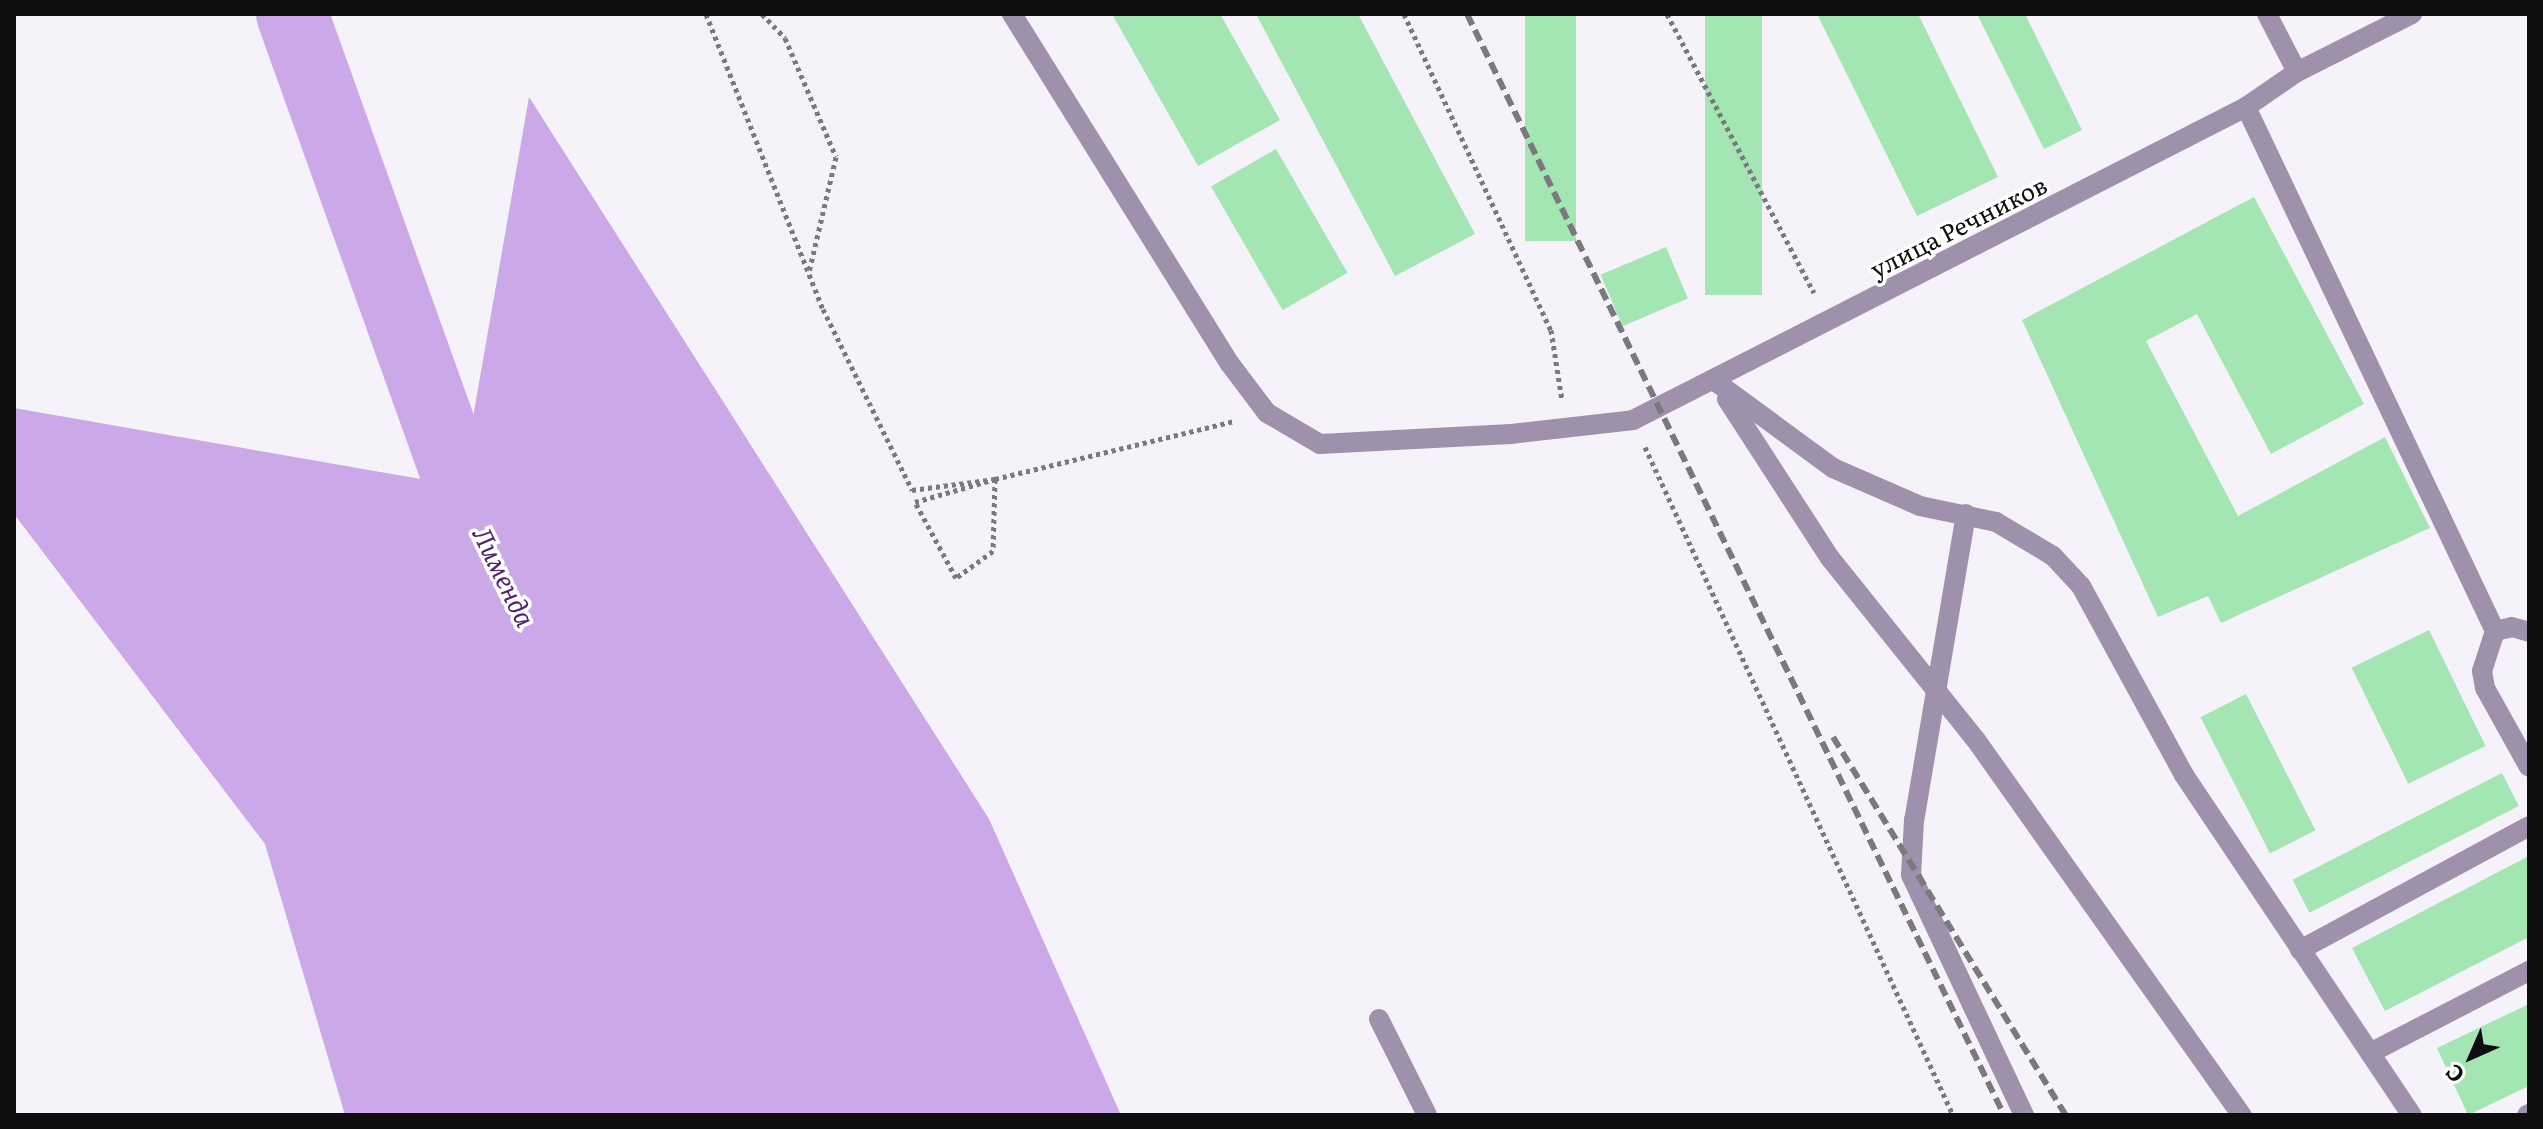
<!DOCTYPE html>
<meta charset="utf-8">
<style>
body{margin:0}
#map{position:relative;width:2543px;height:1129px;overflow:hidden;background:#f6f2f9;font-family:Literata,serif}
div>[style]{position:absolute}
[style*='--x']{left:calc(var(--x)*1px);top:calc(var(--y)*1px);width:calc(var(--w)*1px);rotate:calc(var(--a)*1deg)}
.water>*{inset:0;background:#cba8e7}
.river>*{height:72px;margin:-36px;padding:0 36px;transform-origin:36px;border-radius:36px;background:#cba8e7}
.building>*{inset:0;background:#a3e5b3;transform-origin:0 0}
.path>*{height:5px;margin-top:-2.5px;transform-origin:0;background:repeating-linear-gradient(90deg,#7c797e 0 4px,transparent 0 8px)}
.minor>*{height:20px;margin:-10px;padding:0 10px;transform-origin:10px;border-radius:10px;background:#9f90ab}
.rail>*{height:6px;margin-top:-3px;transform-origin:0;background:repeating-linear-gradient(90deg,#7b797e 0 12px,transparent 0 18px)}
span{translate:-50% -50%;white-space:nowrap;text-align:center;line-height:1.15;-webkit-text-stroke:7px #fff;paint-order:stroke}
.street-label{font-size:24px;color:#0e0d10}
.water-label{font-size:26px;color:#50236d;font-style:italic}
.frame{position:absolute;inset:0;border:16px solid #0e0d10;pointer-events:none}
.north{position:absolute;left:2431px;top:1017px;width:80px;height:80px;-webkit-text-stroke:6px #fff;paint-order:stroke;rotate:225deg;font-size:22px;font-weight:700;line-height:32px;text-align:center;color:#0e0d10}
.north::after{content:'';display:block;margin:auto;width:28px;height:36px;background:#0e0d10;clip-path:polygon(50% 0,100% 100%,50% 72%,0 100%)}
</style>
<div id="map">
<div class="water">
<i style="clip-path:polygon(529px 97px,989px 819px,1121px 1115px,345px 1115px,265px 844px,14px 514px,14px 408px,461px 486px)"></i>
</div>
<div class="river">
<i style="--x:292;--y:14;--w:501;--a:70.3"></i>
<i style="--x:461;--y:486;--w:99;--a:63.7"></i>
</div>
<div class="building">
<i style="clip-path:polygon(1112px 14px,1220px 14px,1280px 120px,1198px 166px)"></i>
<i style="clip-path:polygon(1256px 14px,1358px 14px,1475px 234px,1395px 276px)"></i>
<i style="left:1525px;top:14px;width:51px;height:227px"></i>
<i style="left:1705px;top:14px;width:57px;height:281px"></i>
<i style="clip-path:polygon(1817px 14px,1918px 14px,1998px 177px,1917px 216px)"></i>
<i style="clip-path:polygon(1977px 14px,2025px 14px,2082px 130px,2044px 149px)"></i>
<i style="left:1276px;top:149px;width:143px;height:75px;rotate:60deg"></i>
<i style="clip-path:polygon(2254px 197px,2364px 404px,2271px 454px,2197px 314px,2146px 341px,2238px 516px,2385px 437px,2430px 528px,2221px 623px,2208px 596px,2158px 617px,2022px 320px)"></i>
<i style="left:1666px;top:247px;width:56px;height:71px;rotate:67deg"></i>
<i style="left:2429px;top:630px;width:129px;height:86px;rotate:64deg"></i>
<i style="left:2246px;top:694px;width:153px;height:51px;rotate:63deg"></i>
<i style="left:2502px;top:773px;width:37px;height:235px;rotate:63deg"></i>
<i style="clip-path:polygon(2529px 856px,2529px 937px,2385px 1011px,2352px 948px)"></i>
<i style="clip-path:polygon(2529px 1004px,2529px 1086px,2468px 1115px,2437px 1048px)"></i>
</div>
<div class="path">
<i style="--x:706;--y:14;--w:317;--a:68.4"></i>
<i style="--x:823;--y:309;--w:202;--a:63.8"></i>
<i style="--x:912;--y:490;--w:84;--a:-7.5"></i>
<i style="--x:995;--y:479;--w:247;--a:-13.6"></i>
<i style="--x:762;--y:14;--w:33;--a:46"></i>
<i style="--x:785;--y:38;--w:129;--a:66.8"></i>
<i style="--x:836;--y:157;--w:118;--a:103.2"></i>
<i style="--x:1404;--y:14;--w:349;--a:65.1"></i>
<i style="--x:1551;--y:330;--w:71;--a:81.1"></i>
<i style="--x:1667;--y:14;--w:315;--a:62.2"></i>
<i style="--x:1645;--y:447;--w:736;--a:65.25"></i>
<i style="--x:995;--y:479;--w:72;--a:91.6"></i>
<i style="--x:993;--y:551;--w:46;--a:143.9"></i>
<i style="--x:956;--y:578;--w:86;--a:-118.3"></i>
<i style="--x:915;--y:502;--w:83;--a:-16"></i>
</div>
<div class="minor">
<i style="--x:1012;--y:14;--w:412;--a:58.1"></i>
<i style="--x:1230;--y:364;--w:61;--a:52.9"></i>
<i style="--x:1267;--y:413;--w:61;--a:30.3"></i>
<i style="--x:1320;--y:444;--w:191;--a:-3"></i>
<i style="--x:1511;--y:434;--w:123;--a:-6.5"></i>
<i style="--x:1633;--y:420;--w:688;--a:-27.05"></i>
<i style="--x:2246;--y:107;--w:62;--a:-34.5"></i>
<i style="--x:2297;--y:72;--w:129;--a:-26.8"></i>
<i style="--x:2267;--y:14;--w:65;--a:62.7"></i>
<i style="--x:2246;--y:107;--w:580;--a:64.58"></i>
<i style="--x:1716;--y:382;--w:145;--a:36.3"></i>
<i style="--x:1833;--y:468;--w:95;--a:23.6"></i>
<i style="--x:1920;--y:506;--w:78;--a:11.9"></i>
<i style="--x:1996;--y:522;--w:66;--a:30.8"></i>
<i style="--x:2053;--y:556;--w:41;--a:47"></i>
<i style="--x:2081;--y:586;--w:215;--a:61.4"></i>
<i style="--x:2184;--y:775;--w:409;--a:56.2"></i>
<i style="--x:1727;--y:399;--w:189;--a:57.1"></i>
<i style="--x:1830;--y:558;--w:233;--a:51.3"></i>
<i style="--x:1976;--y:740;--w:460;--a:54.7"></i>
<i style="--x:1966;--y:514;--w:310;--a:99.6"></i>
<i style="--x:1914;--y:820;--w:55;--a:93.1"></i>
<i style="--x:1911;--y:875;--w:265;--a:64.8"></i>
<i style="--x:2495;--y:631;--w:42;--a:108"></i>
<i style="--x:2482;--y:671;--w:17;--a:80"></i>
<i style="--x:2485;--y:688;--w:90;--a:60.9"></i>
<i style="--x:2495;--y:631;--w:17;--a:-13"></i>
<i style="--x:2512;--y:627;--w:18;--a:16"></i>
<i style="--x:2300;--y:950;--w:260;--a:-28.4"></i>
<i style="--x:1379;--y:1019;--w:107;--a:63.4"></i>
<i style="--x:2370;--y:1053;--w:179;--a:-27.3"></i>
<i style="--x:2527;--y:1115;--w:2;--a:-27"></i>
</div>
<div class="rail">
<i style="--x:1467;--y:14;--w:1225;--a:64"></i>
<i style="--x:1833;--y:737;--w:444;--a:58.4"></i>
</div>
<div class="street-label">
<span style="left:1958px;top:226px;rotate:-27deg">улица Речников</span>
</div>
<div class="water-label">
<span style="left:505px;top:576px;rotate:64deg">Лименда</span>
</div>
<div class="frame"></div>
<div class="north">С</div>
</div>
